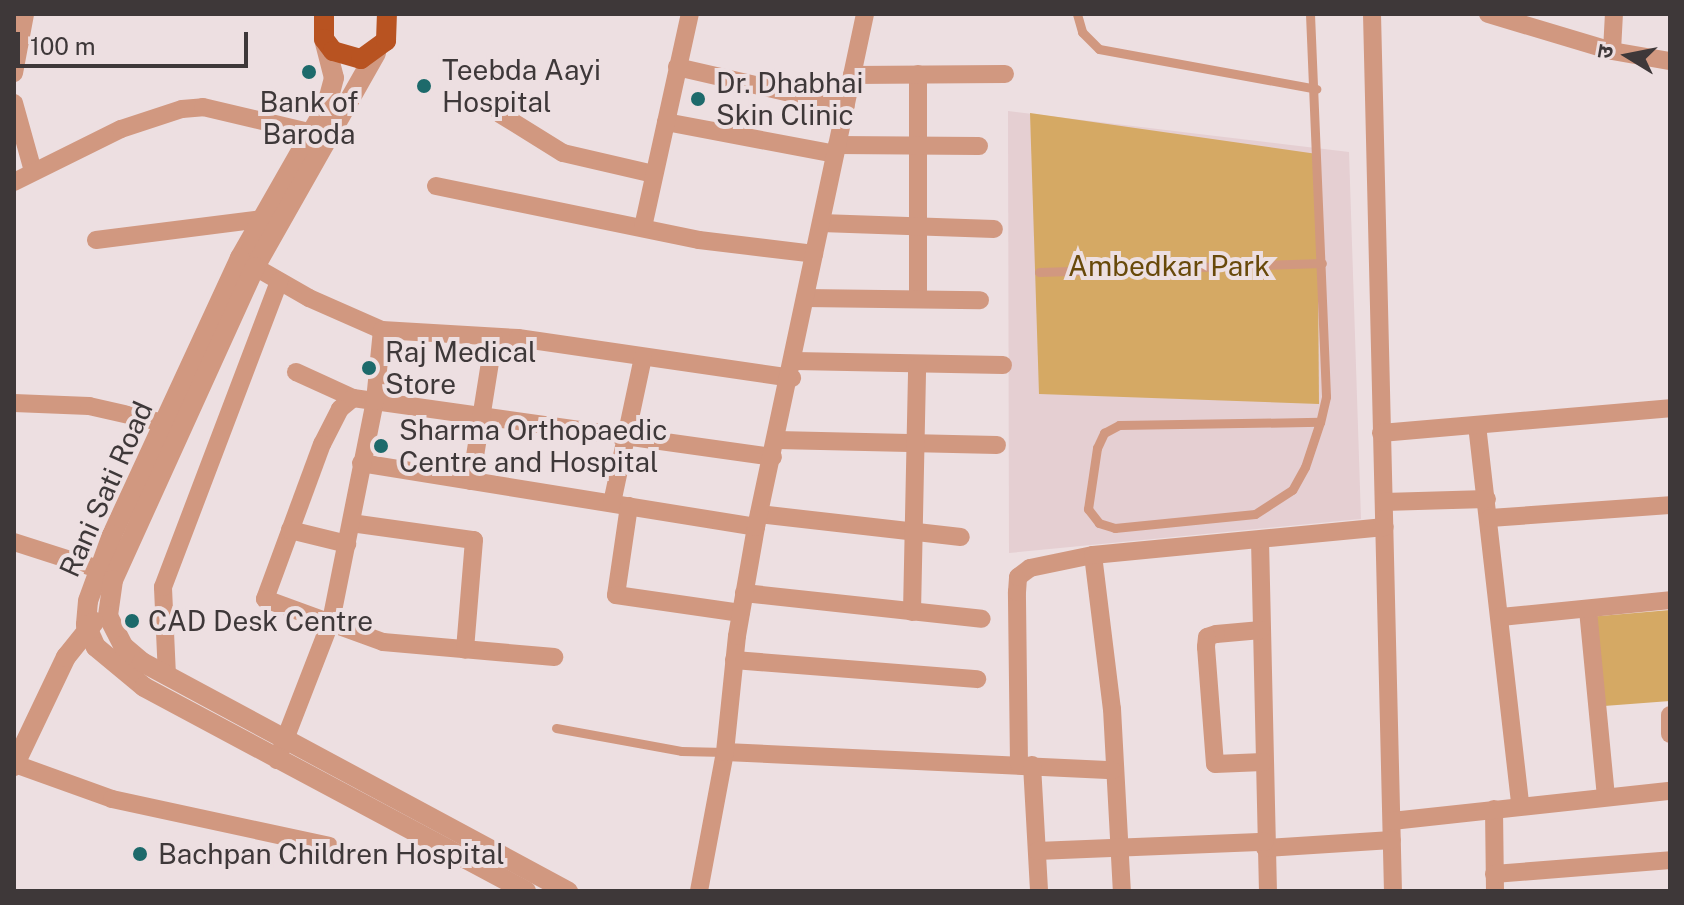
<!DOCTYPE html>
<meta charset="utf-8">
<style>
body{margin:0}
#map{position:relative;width:1684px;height:905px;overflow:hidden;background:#eddfe1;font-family:"Public Sans","Noto Sans Devanagari",sans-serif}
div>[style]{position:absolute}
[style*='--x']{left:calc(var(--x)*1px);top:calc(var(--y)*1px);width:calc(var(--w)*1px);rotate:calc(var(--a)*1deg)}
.built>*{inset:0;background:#e5cfd2}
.green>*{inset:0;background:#d5a964}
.service>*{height:9px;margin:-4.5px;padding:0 4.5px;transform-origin:4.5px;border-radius:4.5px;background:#d19880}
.minor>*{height:18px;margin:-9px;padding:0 9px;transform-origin:9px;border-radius:9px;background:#d19880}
.tertiary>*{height:20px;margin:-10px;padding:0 10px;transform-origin:10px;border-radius:10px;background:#d19880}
.primary>*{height:20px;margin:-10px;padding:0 10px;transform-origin:10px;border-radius:10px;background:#b85321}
.dots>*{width:22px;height:22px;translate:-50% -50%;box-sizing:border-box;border:4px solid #eddfe1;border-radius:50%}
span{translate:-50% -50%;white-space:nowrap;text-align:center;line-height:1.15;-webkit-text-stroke:8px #eddfe1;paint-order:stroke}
.poi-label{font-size:28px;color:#3e3839}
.left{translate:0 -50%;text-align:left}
.park-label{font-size:28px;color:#68490a}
.street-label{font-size:28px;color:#3e3839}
.frame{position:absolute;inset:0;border:16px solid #3e3839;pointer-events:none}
.north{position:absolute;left:1588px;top:16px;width:80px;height:80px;-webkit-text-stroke:6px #eddfe1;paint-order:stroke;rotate:280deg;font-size:22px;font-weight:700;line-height:32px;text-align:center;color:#3e3839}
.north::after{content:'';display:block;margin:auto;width:28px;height:36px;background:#3e3839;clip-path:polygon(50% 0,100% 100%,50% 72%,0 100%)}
.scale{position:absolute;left:16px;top:32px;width:232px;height:36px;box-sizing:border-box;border:4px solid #3e3839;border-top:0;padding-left:10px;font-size:24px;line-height:28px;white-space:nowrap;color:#3e3839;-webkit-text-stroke:6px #eddfe1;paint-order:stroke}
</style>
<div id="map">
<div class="built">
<i style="clip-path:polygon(1008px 111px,1349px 152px,1361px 519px,1009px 553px)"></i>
</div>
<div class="green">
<i style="clip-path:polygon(1030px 113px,1317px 154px,1319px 404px,1039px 394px)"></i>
<i style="clip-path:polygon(1670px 610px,1670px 701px,1604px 706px,1588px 617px)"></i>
</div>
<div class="service">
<i style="--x:1077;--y:14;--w:19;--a:74"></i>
<i style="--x:1082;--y:32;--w:24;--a:45"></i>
<i style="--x:1099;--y:49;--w:221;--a:10.4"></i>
<i style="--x:1310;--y:14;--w:383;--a:87.6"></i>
<i style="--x:1326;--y:397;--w:26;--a:103"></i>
<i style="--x:1320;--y:422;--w:47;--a:108.4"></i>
<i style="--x:1305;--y:467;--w:26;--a:119"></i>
<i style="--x:1292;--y:490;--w:44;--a:147"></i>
<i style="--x:1255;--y:514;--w:141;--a:174.3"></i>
<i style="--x:1115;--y:528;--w:17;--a:-163"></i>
<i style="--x:1099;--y:523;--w:18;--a:-128"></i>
<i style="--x:1088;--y:509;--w:62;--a:-81.6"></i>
<i style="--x:1097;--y:448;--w:17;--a:-65"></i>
<i style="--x:1104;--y:433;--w:17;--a:-28"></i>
<i style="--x:1119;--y:425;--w:201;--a:-0.9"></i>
<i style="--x:1039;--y:272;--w:283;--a:-1.8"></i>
<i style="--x:556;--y:728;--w:127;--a:10.4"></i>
<i style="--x:681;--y:751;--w:44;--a:1.3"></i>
</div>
<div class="minor">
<i style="--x:1372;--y:14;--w:877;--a:88.63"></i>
<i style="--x:1488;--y:14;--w:129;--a:16.6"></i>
<i style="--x:1612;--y:51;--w:59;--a:9.8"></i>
<i style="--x:1612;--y:51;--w:37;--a:-87"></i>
<i style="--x:677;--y:67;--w:173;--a:13"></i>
<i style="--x:14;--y:73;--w:60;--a:-79.4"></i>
<i style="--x:918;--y:74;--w:225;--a:90"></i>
<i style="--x:852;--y:75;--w:153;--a:-0.4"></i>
<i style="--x:14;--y:103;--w:71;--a:74.4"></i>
<i style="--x:500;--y:114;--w:74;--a:31.8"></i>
<i style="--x:563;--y:153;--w:93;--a:13"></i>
<i style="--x:666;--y:122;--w:172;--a:10.7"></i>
<i style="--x:837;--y:145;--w:142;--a:0.4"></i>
<i style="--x:14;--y:182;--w:119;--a:-26.4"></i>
<i style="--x:121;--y:129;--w:64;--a:-18.2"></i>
<i style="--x:182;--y:109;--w:21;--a:-5"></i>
<i style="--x:203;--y:107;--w:113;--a:13.3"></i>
<i style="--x:436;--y:186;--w:268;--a:11.6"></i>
<i style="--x:699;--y:240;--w:116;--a:6.9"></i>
<i style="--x:821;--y:223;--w:173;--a:2"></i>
<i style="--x:643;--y:227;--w:218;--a:-77.6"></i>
<i style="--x:96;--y:240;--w:168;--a:-7.2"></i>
<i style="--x:243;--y:260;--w:76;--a:29.9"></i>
<i style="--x:309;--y:298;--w:80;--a:23.7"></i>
<i style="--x:382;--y:330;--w:136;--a:3.4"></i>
<i style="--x:518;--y:338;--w:277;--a:8.3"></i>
<i style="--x:805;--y:298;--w:175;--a:0.7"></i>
<i style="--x:795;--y:361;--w:208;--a:1.1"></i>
<i style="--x:296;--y:372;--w:63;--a:24.5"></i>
<i style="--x:353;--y:398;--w:424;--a:8"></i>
<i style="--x:353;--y:398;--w:17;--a:140"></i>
<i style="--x:340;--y:409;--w:39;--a:117"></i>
<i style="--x:322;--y:444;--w:165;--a:110.2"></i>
<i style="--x:265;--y:599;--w:126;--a:20"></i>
<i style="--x:383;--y:642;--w:172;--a:5"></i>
<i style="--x:14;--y:403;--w:75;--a:2.3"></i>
<i style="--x:89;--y:406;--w:77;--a:12.8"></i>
<i style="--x:1477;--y:425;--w:382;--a:83.5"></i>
<i style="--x:1381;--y:433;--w:290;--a:-4.9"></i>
<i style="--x:777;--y:440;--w:220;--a:1.3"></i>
<i style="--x:361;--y:463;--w:400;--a:9.2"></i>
<i style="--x:471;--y:481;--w:145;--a:-80.9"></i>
<i style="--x:1384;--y:502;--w:103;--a:-1.7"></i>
<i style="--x:612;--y:503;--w:149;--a:-78"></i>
<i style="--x:629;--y:506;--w:90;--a:98.3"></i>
<i style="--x:616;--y:595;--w:126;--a:8.2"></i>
<i style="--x:759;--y:514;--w:203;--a:6.5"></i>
<i style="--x:1490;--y:518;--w:180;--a:-4.1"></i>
<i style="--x:351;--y:523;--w:124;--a:7.9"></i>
<i style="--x:474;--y:540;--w:110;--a:94.7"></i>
<i style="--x:290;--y:530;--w:59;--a:13.8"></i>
<i style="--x:1260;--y:540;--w:351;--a:88.7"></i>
<i style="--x:14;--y:542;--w:88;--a:17.8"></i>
<i style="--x:1093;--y:555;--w:155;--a:83"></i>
<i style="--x:1112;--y:709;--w:182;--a:86.9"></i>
<i style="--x:744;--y:593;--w:239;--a:6.2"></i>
<i style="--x:1588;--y:610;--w:187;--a:84.5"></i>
<i style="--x:912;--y:612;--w:245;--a:-88.8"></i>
<i style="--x:1501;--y:617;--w:170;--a:-5.7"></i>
<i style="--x:1261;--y:630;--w:45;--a:174.9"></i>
<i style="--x:1216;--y:634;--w:9;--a:162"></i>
<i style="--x:1207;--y:637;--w:10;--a:96"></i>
<i style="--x:1206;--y:647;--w:117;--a:85.6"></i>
<i style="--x:1215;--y:764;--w:48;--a:-2.4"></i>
<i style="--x:734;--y:660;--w:244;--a:4.5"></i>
<i style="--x:167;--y:676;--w:89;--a:-92.6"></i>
<i style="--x:163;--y:587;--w:327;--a:-69.2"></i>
<i style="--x:1670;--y:715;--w:19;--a:90"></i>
<i style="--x:725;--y:752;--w:388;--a:2.7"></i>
<i style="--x:277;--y:760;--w:149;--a:-68.8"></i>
<i style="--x:331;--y:621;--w:224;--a:-78.7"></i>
<i style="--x:375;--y:401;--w:71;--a:-84.4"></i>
<i style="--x:15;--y:764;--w:103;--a:19.8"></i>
<i style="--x:112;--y:799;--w:222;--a:12.2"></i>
<i style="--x:1019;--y:764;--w:172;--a:-90.7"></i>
<i style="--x:1017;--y:592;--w:15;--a:-86"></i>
<i style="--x:1018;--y:577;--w:15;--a:-37"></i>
<i style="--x:1030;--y:568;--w:64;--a:-11.7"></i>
<i style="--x:1093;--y:555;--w:293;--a:-5.5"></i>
<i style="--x:1032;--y:765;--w:126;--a:86.8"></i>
<i style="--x:1494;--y:809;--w:82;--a:89.3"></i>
<i style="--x:1392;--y:821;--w:280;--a:-6.2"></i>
<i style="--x:1265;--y:848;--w:127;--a:-3.6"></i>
<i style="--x:1037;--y:851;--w:228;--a:-2.3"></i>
<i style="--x:1494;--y:874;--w:177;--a:-4.5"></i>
<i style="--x:699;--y:891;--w:141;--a:-79.4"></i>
<i style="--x:725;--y:752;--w:117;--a:-84.1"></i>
<i style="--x:737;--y:636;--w:111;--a:-80.1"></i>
<i style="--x:756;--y:527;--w:524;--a:-78"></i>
</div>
<div class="tertiary">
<i style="--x:324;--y:39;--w:40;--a:75.6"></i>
<i style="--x:334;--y:78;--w:30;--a:105"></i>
<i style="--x:326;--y:107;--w:174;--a:119.7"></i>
<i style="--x:240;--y:258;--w:305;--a:114.8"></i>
<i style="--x:112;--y:535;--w:70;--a:110"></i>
<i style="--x:88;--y:601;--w:24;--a:95"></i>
<i style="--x:86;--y:625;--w:24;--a:66"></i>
<i style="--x:96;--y:647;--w:62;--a:39.8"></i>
<i style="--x:144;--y:687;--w:433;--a:28.1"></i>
<i style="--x:376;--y:53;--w:246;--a:119.5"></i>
<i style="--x:255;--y:267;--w:344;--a:114.4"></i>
<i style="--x:113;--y:580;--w:36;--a:98"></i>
<i style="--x:108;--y:616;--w:34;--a:63"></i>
<i style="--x:123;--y:646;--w:25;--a:40"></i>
<i style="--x:142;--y:662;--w:484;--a:28.3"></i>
<i style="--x:14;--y:766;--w:121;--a:-64.5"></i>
<i style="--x:66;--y:657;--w:45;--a:-51.3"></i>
</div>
<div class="primary">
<i style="--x:324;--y:14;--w:25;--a:90"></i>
<i style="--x:324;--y:39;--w:15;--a:53"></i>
<i style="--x:333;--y:51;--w:29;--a:16"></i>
<i style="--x:361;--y:59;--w:31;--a:-36"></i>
<i style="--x:386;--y:41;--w:27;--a:-88"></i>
</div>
<div class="dots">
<i style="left:309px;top:72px;background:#1d6a6b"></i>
<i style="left:424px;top:86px;background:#1d6a6b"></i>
<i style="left:698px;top:99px;background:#1d6a6b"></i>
<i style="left:369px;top:368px;background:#1d6a6b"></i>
<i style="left:381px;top:446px;background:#1d6a6b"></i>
<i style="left:132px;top:621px;background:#1d6a6b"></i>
<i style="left:140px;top:854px;background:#1d6a6b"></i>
</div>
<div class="poi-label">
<span class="left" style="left:442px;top:86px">Teebda Aayi<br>Hospital</span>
<span class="left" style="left:716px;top:99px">Dr. Dhabhai<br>Skin Clinic</span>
<span style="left:309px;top:118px">Bank of<br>Baroda</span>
<span class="left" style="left:385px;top:368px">Raj Medical<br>Store</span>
<span class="left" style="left:399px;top:446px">Sharma Orthopaedic<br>Centre and Hospital</span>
<span class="left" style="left:148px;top:621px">CAD Desk Centre</span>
<span class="left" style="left:158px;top:854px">Bachpan Children Hospital</span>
</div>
<div class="park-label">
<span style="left:1169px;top:266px">Ambedkar Park</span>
</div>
<div class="street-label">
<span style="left:106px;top:489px;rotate:-66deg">Rani Sati Road</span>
</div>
<div class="frame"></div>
<div class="north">उ</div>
<div class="scale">100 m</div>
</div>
